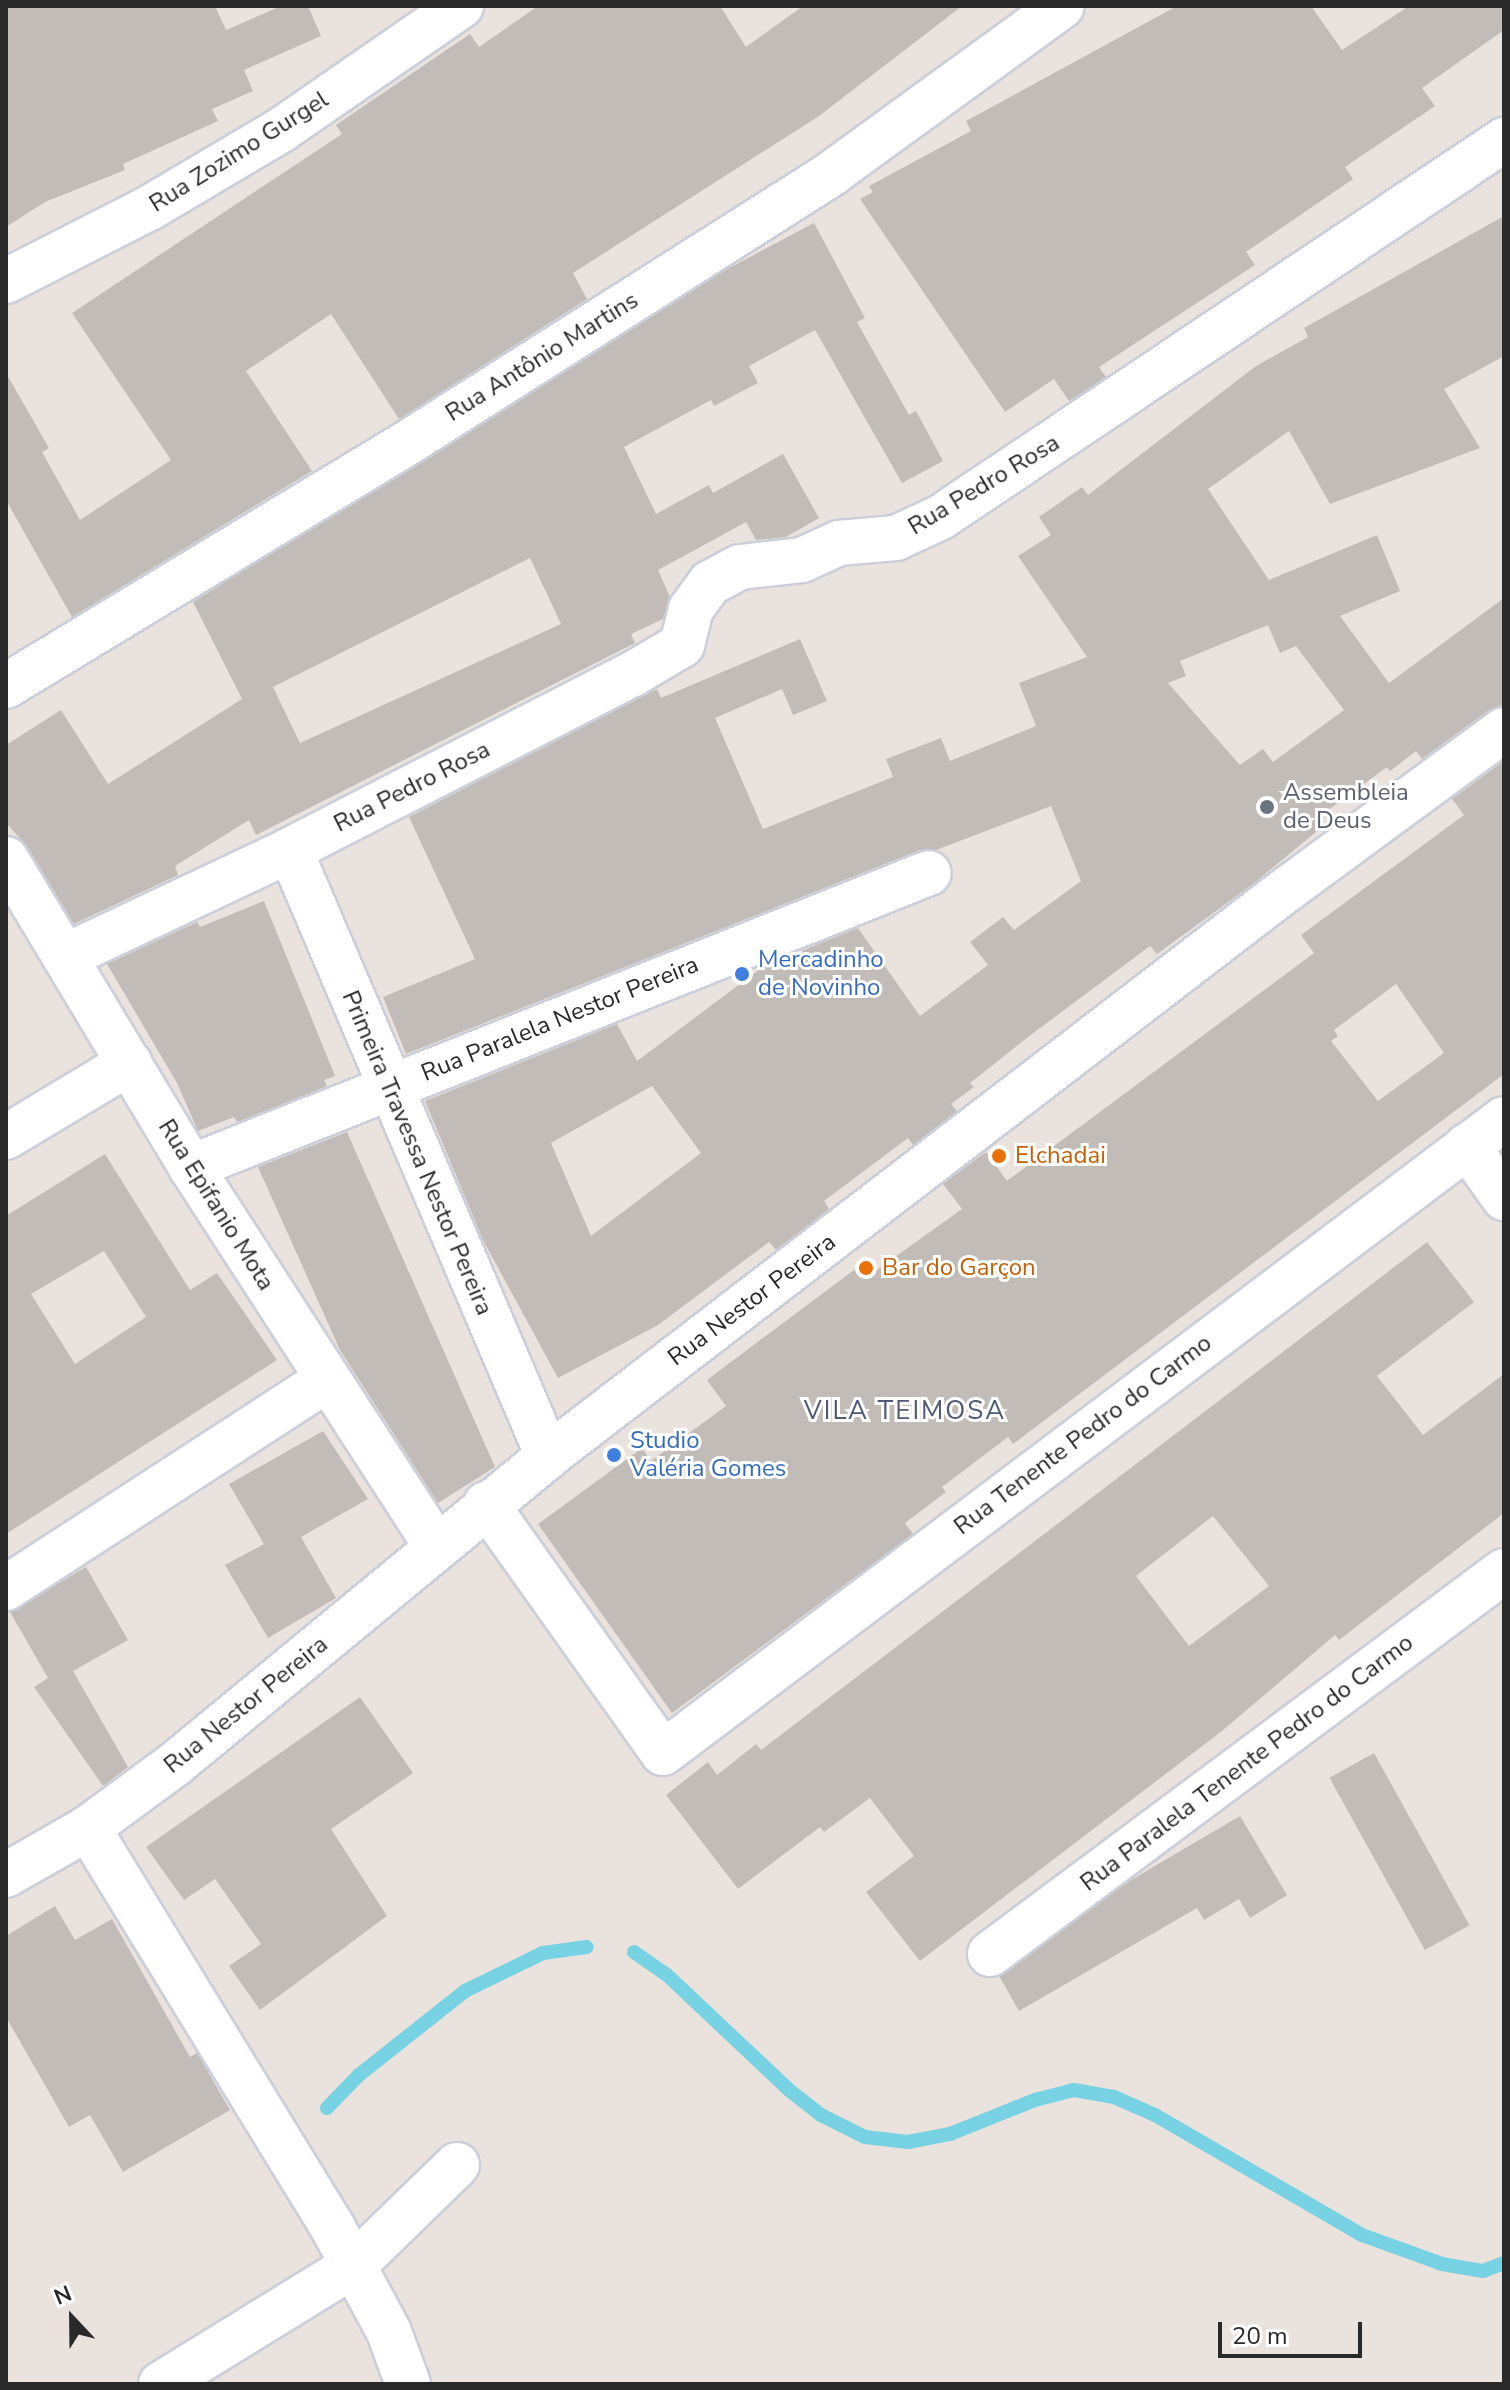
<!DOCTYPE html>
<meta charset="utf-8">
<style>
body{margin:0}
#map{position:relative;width:1510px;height:2390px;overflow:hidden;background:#eae2dc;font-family:"Nunito Sans",sans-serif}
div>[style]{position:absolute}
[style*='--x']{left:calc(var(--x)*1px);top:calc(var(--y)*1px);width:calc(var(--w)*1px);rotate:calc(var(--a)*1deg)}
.stream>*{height:14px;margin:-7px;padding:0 7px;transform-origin:7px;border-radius:7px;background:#77d2e3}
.building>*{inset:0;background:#c2bcb8;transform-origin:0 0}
.roads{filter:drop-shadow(2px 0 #cacfd9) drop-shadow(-2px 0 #cacfd9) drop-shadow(0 2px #cacfd9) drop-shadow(0 -2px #cacfd9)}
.minor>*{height:44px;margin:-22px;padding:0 22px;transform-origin:22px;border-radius:22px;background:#fff}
.dots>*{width:22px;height:22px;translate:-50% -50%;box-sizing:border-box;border:4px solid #fff;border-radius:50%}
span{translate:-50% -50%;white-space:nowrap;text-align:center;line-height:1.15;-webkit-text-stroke:6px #fff;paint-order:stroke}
.street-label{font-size:24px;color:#292929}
.worship-label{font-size:24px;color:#5b616d}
.left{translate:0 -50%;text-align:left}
.shop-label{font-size:24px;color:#366cbe}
.food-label{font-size:24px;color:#c56008}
.neighbourhood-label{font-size:26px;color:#4d5975;letter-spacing:2px}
.frame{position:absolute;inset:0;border:8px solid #292929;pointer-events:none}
.north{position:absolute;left:32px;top:2278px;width:80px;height:80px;-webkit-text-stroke:6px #fff;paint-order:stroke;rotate:338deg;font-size:22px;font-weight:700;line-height:32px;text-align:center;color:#292929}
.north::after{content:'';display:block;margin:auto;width:28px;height:36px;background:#292929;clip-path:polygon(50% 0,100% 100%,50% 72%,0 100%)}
.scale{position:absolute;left:1218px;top:2322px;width:144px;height:36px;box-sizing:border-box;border:4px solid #292929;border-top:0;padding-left:10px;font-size:24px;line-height:28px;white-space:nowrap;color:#292929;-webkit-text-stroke:6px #fff;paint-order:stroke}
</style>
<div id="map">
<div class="stream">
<i style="--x:634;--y:1952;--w:39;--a:35"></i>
<i style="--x:666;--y:1974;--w:169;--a:43.3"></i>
<i style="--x:789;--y:2090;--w:41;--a:38"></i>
<i style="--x:821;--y:2115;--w:49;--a:26.6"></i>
<i style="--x:865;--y:2137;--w:43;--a:6.6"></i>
<i style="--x:908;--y:2142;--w:43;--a:-10.8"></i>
<i style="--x:950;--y:2134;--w:92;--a:-21.8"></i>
<i style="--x:1035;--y:2100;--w:40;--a:-14.4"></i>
<i style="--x:1074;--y:2090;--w:41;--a:9.9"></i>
<i style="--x:1114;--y:2097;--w:45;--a:23.7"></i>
<i style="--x:1155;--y:2115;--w:239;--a:30.1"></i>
<i style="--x:1362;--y:2235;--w:85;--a:19.9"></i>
<i style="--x:1442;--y:2264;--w:42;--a:9.7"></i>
<i style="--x:1483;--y:2271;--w:22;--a:-21"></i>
<i style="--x:327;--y:2108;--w:46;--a:-45.9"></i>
<i style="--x:359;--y:2075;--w:135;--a:-38.4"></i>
<i style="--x:465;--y:1991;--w:87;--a:-26"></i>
<i style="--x:543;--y:1953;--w:44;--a:-7.8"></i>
</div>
<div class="building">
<i style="clip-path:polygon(6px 6px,215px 6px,226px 30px,281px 6px,308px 6px,321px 36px,244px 70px,253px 91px,212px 109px,218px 121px,123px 164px,125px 170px,45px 202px,6px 227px)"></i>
<i style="clip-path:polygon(538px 6px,720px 6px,746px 47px,803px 6px,962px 6px,819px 116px,573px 273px,587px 299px,399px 419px,331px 314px,246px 371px,312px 471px,72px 617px,6px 500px,6px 373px,49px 448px,42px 452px,80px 520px,171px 460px,72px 313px,342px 134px,336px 125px,470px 34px,479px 47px)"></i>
<i style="clip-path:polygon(1177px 6px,1311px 6px,1342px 50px,1409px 6px,1504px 6px,1504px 30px,1422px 88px,1435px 106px,1345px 167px,1353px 179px,1246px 252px,1255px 265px,1099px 367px,1106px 377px,1069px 401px,1054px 379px,1005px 412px,860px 199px,873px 192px,869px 186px,971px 131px,966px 121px)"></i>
<i style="clip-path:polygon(evenodd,1504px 216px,1504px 356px,1444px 389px,1480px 448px,1330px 504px,1289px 431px,1208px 489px,1269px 580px,1377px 535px,1400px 591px,1340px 616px,1389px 683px,1504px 598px,1504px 705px,1489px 710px,1422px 759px,1416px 751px,1390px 771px,1387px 767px,1316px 819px,1322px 827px,1253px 884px,1157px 954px,1150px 946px,1028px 1037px,970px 1083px,974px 1087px,951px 1104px,957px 1111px,913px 1145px,908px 1138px,824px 1201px,829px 1209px,776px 1250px,769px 1242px,658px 1325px,558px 1378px,483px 1240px,425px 1101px,617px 1024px,637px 1061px,764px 966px,858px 928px,920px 1016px,988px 965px,970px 942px,1003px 917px,1014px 930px,1081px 881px,1051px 806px,936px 850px,920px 850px,406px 1054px,383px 997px,475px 959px,409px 817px,657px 689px,661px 698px,800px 639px,827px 701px,793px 715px,782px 689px,715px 718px,763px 829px,893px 777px,886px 759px,941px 738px,950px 761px,1036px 726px,1019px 683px,1087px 657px,1018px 556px,1051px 535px,1039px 517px,1082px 487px,1088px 495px,1256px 366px,1308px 337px,1304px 328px,1504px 216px,1268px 625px,1280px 653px,1296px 646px,1344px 710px,1273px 762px,1263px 749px,1240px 765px,1168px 683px,1186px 676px,1180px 661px,1268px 625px,1504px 216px,652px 1086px,701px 1153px,591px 1236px,551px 1143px,652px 1086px)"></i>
<i style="clip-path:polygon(evenodd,814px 223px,865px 318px,857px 322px,909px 415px,916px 411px,943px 461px,902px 483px,815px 330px,749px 366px,758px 383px,714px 406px,711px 400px,624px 447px,656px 514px,709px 485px,713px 493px,783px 454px,819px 518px,786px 537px,756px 540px,746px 522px,658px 570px,670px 597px,663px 619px,631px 634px,635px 643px,256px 835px,249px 820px,175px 866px,178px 875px,74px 924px,27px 846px,6px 823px,6px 745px,61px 710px,108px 784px,242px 699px,193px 602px,729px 268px,814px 223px,530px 558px,561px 624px,300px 743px,273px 687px,530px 558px)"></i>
<i style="clip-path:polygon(evenodd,1504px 761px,1504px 1074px,1013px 1444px,1008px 1437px,942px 1487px,946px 1492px,905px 1523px,913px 1534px,672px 1713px,538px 1524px,642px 1448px,651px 1461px,726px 1406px,707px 1380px,866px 1261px,874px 1272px,962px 1209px,943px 1184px,986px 1152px,1007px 1181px,1314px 953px,1301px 935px,1464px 815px,1452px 799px,1504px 761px,1396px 984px,1444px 1053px,1378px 1101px,1331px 1041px,1338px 1036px,1334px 1030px,1396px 984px)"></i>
<i style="clip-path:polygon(264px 901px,335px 1076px,324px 1080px,327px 1086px,237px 1122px,234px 1117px,198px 1131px,177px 1083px,107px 964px,197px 922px,200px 927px)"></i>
<i style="clip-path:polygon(347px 1132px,495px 1467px,438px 1503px,340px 1350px,258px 1167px)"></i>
<i style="clip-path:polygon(evenodd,105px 1154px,190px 1290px,217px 1273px,277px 1360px,6px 1534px,6px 1216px,105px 1154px,104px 1251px,146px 1317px,75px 1364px,31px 1294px,104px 1251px)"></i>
<i style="clip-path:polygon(evenodd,1427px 1242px,1474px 1302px,1377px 1376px,1423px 1435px,1504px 1374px,1504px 1513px,1339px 1640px,1335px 1635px,1222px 1731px,920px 1961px,866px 1892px,914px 1856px,870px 1798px,824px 1832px,820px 1827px,738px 1889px,666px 1795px,708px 1762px,717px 1775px,756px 1744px,761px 1750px,1427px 1242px,1213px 1516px,1269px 1586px,1189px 1646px,1136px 1576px,1213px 1516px)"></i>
<i style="clip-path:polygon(323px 1431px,368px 1499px,301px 1537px,336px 1598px,268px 1638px,225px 1565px,264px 1544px,229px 1484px)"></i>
<i style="clip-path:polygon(86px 1567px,128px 1640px,73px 1671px,128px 1767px,103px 1786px,34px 1687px,48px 1678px,10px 1612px)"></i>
<i style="clip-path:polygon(360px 1697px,413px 1773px,331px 1829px,387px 1916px,260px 2010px,229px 1966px,261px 1944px,215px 1879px,184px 1900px,146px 1847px)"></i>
<i style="left:1374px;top:1753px;width:197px;height:51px;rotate:61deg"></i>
<i style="clip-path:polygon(1240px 1816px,1287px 1895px,1250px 1918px,1239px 1899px,1204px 1920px,1197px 1908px,1019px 2011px,999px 1976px,1131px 1880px)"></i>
<i style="clip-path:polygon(55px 1906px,75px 1940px,112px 1919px,190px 2057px,197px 2053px,230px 2110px,123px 2172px,90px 2115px,69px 2127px,6px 2017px,6px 1936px)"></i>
</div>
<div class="roads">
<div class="minor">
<i style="--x:6;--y:281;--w:163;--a:-27"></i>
<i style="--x:151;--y:207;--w:151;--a:-30.6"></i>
<i style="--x:281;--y:130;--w:219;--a:-34.6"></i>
<i style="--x:6;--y:686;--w:475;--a:-31.2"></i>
<i style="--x:412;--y:440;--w:498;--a:-32.4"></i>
<i style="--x:832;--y:173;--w:284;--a:-36"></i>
<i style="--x:290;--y:850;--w:659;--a:66.94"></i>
<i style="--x:6;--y:859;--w:359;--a:59"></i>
<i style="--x:191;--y:1167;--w:450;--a:57.1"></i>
<i style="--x:66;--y:956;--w:248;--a:-25.3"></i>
<i style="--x:290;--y:850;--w:383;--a:-27.2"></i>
<i style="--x:631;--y:675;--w:59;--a:-30.5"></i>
<i style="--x:682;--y:645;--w:37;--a:-76"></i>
<i style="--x:691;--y:609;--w:32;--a:-54"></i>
<i style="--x:710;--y:583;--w:34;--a:-28"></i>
<i style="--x:740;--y:567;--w:62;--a:-6.4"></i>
<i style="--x:802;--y:560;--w:41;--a:-24.7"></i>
<i style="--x:839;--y:543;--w:57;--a:-5"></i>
<i style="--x:896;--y:538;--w:50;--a:-25"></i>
<i style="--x:941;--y:517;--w:678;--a:-33.81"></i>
<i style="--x:6;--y:1137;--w:144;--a:-31"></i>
<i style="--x:1467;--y:1146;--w:64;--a:54.6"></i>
<i style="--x:191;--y:1167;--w:794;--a:-21.72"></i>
<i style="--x:486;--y:1504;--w:305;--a:54.6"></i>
<i style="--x:663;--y:1753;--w:1053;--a:-37.01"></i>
<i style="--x:6;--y:1588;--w:382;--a:-33"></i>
<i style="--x:88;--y:1828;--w:467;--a:58.5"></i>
<i style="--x:332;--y:2226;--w:120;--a:61.7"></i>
<i style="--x:389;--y:2332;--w:55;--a:69.9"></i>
<i style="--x:6;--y:1875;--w:95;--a:-29.8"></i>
<i style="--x:88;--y:1828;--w:108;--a:-36.3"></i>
<i style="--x:175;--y:1764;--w:484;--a:-39.5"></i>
<i style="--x:548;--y:1456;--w:930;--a:-37.49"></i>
<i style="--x:1286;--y:890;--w:270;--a:-36.3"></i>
<i style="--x:990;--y:1954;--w:641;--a:-36.69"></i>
<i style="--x:161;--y:2384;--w:225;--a:-31.6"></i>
<i style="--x:353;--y:2266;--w:145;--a:-44.2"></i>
</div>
</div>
<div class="dots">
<i style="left:1267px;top:807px;background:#6b7280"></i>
<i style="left:742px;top:974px;background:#3f7fe0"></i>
<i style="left:999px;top:1156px;background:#e8710a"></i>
<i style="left:866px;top:1268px;background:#e8710a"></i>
<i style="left:614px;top:1455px;background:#3f7fe0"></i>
</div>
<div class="street-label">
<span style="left:239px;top:152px;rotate:-32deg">Rua Zozimo Gurgel</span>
<span style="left:542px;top:357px;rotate:-32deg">Rua Antônio Martins</span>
<span style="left:984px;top:485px;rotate:-31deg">Rua Pedro Rosa</span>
<span style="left:412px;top:787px;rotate:-27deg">Rua Pedro Rosa</span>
<span style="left:560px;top:1019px;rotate:-22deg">Rua Paralela Nestor Pereira</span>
<span style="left:417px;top:1153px;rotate:67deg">Primeira Travessa Nestor Pereira</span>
<span style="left:216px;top:1205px;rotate:58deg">Rua Epifanio Mota</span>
<span style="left:752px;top:1300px;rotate:-37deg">Rua Nestor Pereira</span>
<span style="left:1083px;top:1435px;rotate:-37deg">Rua Tenente Pedro do Carmo</span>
<span style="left:246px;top:1705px;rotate:-39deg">Rua Nestor Pereira</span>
<span style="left:1247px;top:1763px;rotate:-37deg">Rua Paralela Tenente Pedro do Carmo</span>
</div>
<div class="worship-label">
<span class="left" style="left:1283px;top:807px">Assembleia<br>de Deus</span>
</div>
<div class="shop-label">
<span class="left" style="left:758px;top:974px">Mercadinho<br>de Novinho</span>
<span class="left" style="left:630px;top:1455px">Studio<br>Valéria Gomes</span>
</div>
<div class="food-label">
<span class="left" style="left:1015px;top:1156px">Elchadai</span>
<span class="left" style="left:882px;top:1268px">Bar do Garçon</span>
</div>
<div class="neighbourhood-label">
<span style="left:905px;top:1411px">VILA TEIMOSA</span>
</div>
<div class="frame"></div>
<div class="north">N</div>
<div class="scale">20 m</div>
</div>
